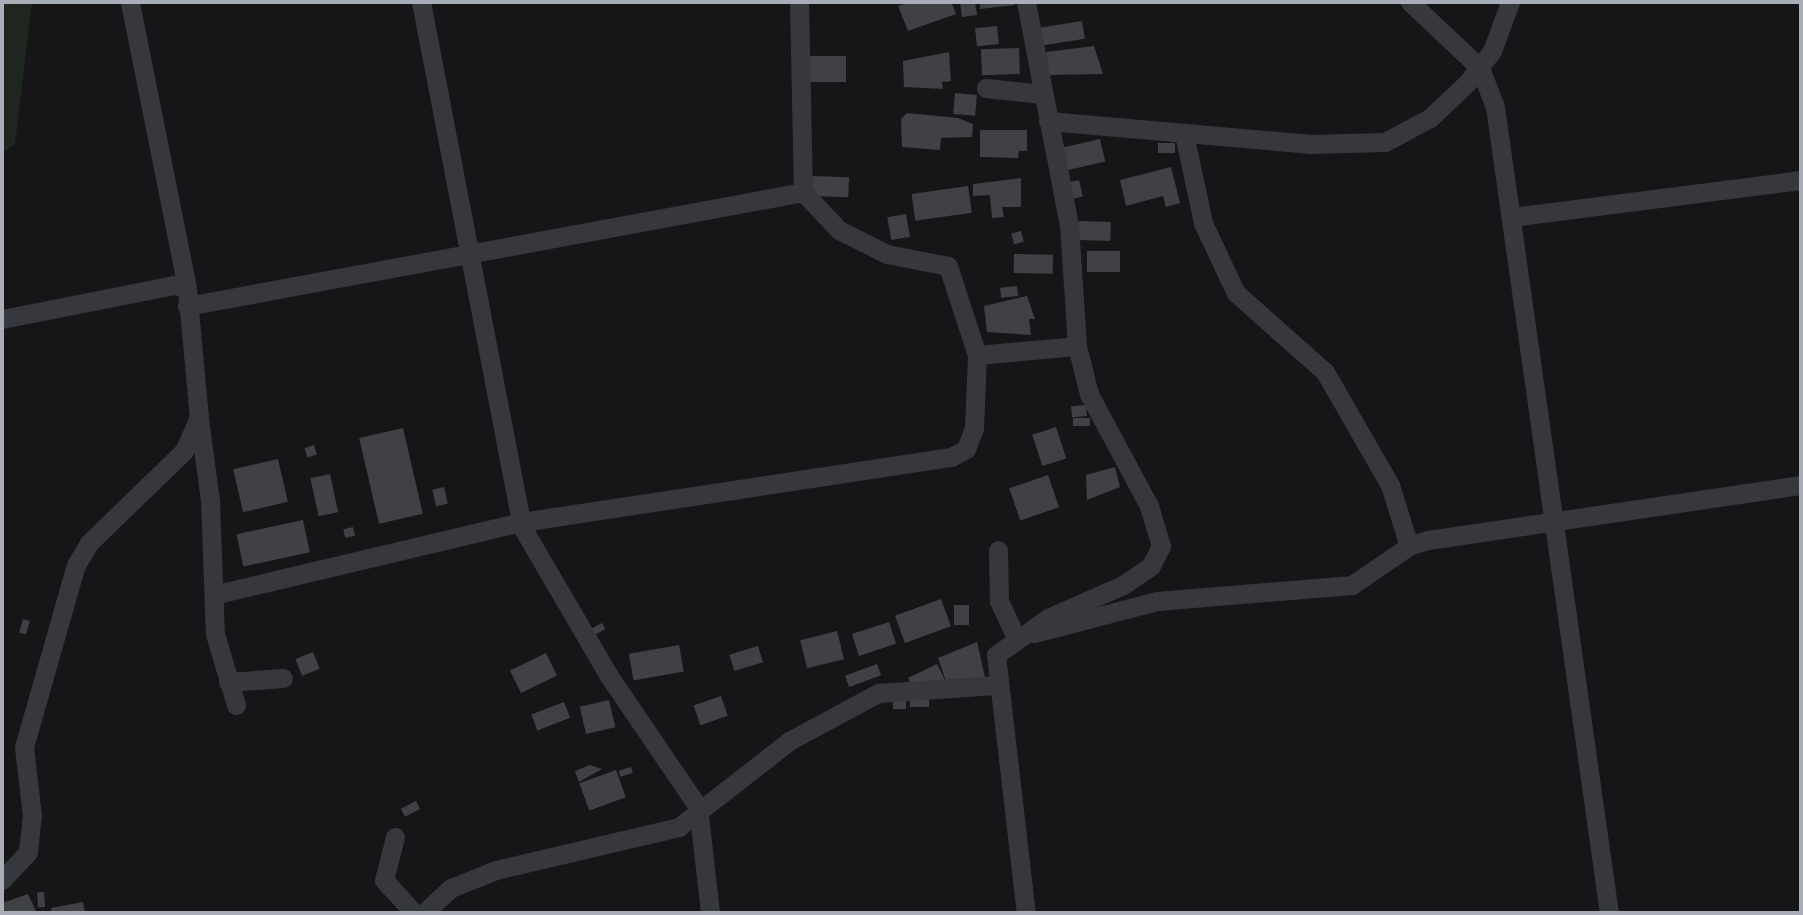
<!DOCTYPE html>
<style>
body{margin:0}
#map{position:relative;width:1803px;height:915px;overflow:hidden;background:#161618;font-family:"PT Sans",sans-serif}
div>[style]{position:absolute}
[style*='--x']{left:calc(var(--x)*1px);top:calc(var(--y)*1px);width:calc(var(--w)*1px);rotate:calc(var(--a)*1deg)}
.green>*{inset:0;background:#1e261f}
.building>*{inset:0;background:#404145;transform-origin:0 0}
.minor>*{height:19px;margin:-9.5px;padding:0 9.5px;transform-origin:9.5px;border-radius:9.5px;background:#37383d}
span{translate:-50% -50%;white-space:nowrap;text-align:center;line-height:1.15;-webkit-text-stroke:7px #111113;paint-order:stroke}
.frame{position:absolute;inset:0;border:4px solid #a8adb8;pointer-events:none}
</style>
<div id="map">
<div class="green">
<i style="clip-path:polygon(2px 2px,32px 2px,15px 144px,2px 153px)"></i>
</div>
<div class="building">
<i style="clip-path:polygon(911px 2px,951px 2px,956px 14px,908px 31px,898px 6px)"></i>
<i style="clip-path:polygon(960px 2px,975px 2px,977px 15px,962px 17px)"></i>
<i style="clip-path:polygon(980px 2px,1015px 2px,1015px 5px,980px 9px)"></i>
<i style="left:1082px;top:21px;width:18px;height:42px;rotate:81deg"></i>
<i style="left:997px;top:26px;width:18px;height:22px;rotate:84deg"></i>
<i style="clip-path:polygon(1094px 46px,1103px 74px,1049px 75px,1046px 52px)"></i>
<i style="left:1019px;top:48px;width:26px;height:38px;rotate:88deg"></i>
<i style="clip-path:polygon(949px 52px,951px 81px,942px 82px,943px 89px,904px 87px,903px 61px)"></i>
<i style="left:809px;top:56px;width:37px;height:26px"></i>
<i style="left:955px;top:93px;width:22px;height:21px;rotate:5deg"></i>
<i style="clip-path:polygon(907px 113px,958px 118px,973px 124px,972px 137px,941px 138px,940px 150px,902px 147px,901px 119px)"></i>
<i style="clip-path:polygon(980px 130px,1027px 130px,1027px 151px,1019px 151px,1018px 158px,980px 157px)"></i>
<i style="left:1100px;top:139px;width:23px;height:38px;rotate:77deg"></i>
<i style="left:1158px;top:143px;width:17px;height:10px"></i>
<i style="clip-path:polygon(1171px 167px,1180px 203px,1166px 207px,1163px 196px,1126px 206px,1120px 180px)"></i>
<i style="left:812px;top:176px;width:37px;height:20px;rotate:2deg"></i>
<i style="clip-path:polygon(1021px 178px,1021px 207px,1002px 207px,1004px 217px,992px 218px,990px 195px,973px 196px,973px 184px)"></i>
<i style="left:1079px;top:180px;width:17px;height:10px;rotate:77deg"></i>
<i style="left:968px;top:186px;width:27px;height:57px;rotate:82deg"></i>
<i style="left:906px;top:214px;width:23px;height:19px;rotate:80deg"></i>
<i style="left:1079px;top:221px;width:32px;height:19px;rotate:2deg"></i>
<i style="left:1021px;top:231px;width:11px;height:10px;rotate:75deg"></i>
<i style="left:1087px;top:251px;width:33px;height:21px"></i>
<i style="left:1014px;top:254px;width:39px;height:19px;rotate:1deg"></i>
<i style="left:1017px;top:286px;width:10px;height:17px;rotate:84deg"></i>
<i style="clip-path:polygon(1027px 296px,1035px 319px,1029px 319px,1031px 335px,987px 332px,984px 306px)"></i>
<i style="left:1086px;top:405px;width:11px;height:15px;rotate:85deg"></i>
<i style="left:1073px;top:418px;width:17px;height:8px"></i>
<i style="left:1056px;top:427px;width:33px;height:25px;rotate:72deg"></i>
<i style="left:403px;top:428px;width:88px;height:45px;rotate:77deg"></i>
<i style="left:314px;top:445px;width:10px;height:10px;rotate:73deg"></i>
<i style="left:278px;top:459px;width:44px;height:46px;rotate:77deg"></i>
<i style="clip-path:polygon(1115px 467px,1120px 487px,1087px 500px,1086px 475px)"></i>
<i style="left:330px;top:474px;width:39px;height:20px;rotate:78deg"></i>
<i style="left:1048px;top:475px;width:34px;height:41px;rotate:71deg"></i>
<i style="left:444px;top:487px;width:17px;height:12px;rotate:77deg"></i>
<i style="left:303px;top:520px;width:33px;height:68px;rotate:78deg"></i>
<i style="left:353px;top:527px;width:9px;height:10px;rotate:77deg"></i>
<i style="left:941px;top:599px;width:29px;height:49px;rotate:70deg"></i>
<i style="left:954px;top:605px;width:15px;height:20px"></i>
<i style="left:23px;top:619px;width:7px;height:14px;rotate:16deg"></i>
<i style="left:889px;top:622px;width:23px;height:39px;rotate:72deg"></i>
<i style="left:602px;top:623px;width:7px;height:13px;rotate:63deg"></i>
<i style="left:837px;top:631px;width:29px;height:38px;rotate:76deg"></i>
<i style="clip-path:polygon(977px 642px,985px 677px,947px 684px,938px 658px)"></i>
<i style="left:679px;top:645px;width:27px;height:51px;rotate:80deg"></i>
<i style="left:758px;top:646px;width:17px;height:30px;rotate:73deg"></i>
<i style="left:313px;top:652px;width:18px;height:19px;rotate:68deg"></i>
<i style="left:546px;top:653px;width:25px;height:40px;rotate:64deg"></i>
<i style="left:877px;top:664px;width:12px;height:34px;rotate:70deg"></i>
<i style="clip-path:polygon(937px 664px,946px 682px,912px 686px,908px 678px)"></i>
<i style="left:721px;top:696px;width:21px;height:29px;rotate:71deg"></i>
<i style="left:929px;top:698px;width:9px;height:19px;rotate:90deg"></i>
<i style="left:609px;top:700px;width:28px;height:30px;rotate:77deg"></i>
<i style="left:893px;top:701px;width:13px;height:8px"></i>
<i style="left:564px;top:702px;width:17px;height:35px;rotate:69deg"></i>
<i style="clip-path:polygon(590px 765px,602px 769px,579px 782px,575px 771px)"></i>
<i style="left:631px;top:767px;width:6px;height:13px;rotate:72deg"></i>
<i style="left:616px;top:770px;width:29px;height:39px;rotate:70deg"></i>
<i style="left:416px;top:801px;width:9px;height:17px;rotate:63deg"></i>
<i style="left:44px;top:892px;width:15px;height:7px;rotate:86deg"></i>
<i style="clip-path:polygon(28px 894px,37px 913px,2px 913px,2px 903px)"></i>
<i style="clip-path:polygon(83px 902px,85px 913px,52px 913px,51px 908px)"></i>
</div>
<div class="minor">
<i style="--x:421;--y:2;--w:535;--a:79.11"></i>
<i style="--x:522;--y:527;--w:173;--a:59.7"></i>
<i style="--x:609;--y:676;--w:158;--a:55.8"></i>
<i style="--x:698;--y:807;--w:107;--a:83.5"></i>
<i style="--x:799;--y:2;--w:190;--a:88.8"></i>
<i style="--x:1026;--y:2;--w:227;--a:79.1"></i>
<i style="--x:1069;--y:225;--w:121;--a:86.2"></i>
<i style="--x:1077;--y:346;--w:49;--a:76"></i>
<i style="--x:1089;--y:394;--w:127;--a:61.8"></i>
<i style="--x:1149;--y:506;--w:42;--a:73.3"></i>
<i style="--x:1161;--y:546;--w:22;--a:117"></i>
<i style="--x:1151;--y:566;--w:34;--a:146"></i>
<i style="--x:1123;--y:585;--w:82;--a:156.3"></i>
<i style="--x:1048;--y:618;--w:64;--a:144.6"></i>
<i style="--x:996;--y:655;--w:260;--a:83.4"></i>
<i style="--x:1410;--y:2;--w:96;--a:43.3"></i>
<i style="--x:1480;--y:68;--w:42;--a:69"></i>
<i style="--x:1495;--y:107;--w:814;--a:81.95"></i>
<i style="--x:986;--y:88;--w:56;--a:6.1"></i>
<i style="--x:1048;--y:121;--w:262;--a:5"></i>
<i style="--x:1309;--y:144;--w:76;--a:-1.5"></i>
<i style="--x:1385;--y:142;--w:51;--a:-28.1"></i>
<i style="--x:1430;--y:118;--w:51;--a:-43.4"></i>
<i style="--x:1467;--y:83;--w:41;--a:-52"></i>
<i style="--x:1492;--y:51;--w:52;--a:-69.8"></i>
<i style="--x:1184;--y:134;--w:91;--a:77.9"></i>
<i style="--x:1203;--y:223;--w:77;--a:64.8"></i>
<i style="--x:1236;--y:293;--w:119;--a:41.6"></i>
<i style="--x:1325;--y:372;--w:130;--a:60.1"></i>
<i style="--x:1390;--y:485;--w:64;--a:72.7"></i>
<i style="--x:1512;--y:217;--w:291;--a:-7.3"></i>
<i style="--x:187;--y:306;--w:626;--a:-10.48"></i>
<i style="--x:803;--y:192;--w:52;--a:46.5"></i>
<i style="--x:839;--y:230;--w:54;--a:26.6"></i>
<i style="--x:887;--y:254;--w:62;--a:11.1"></i>
<i style="--x:948;--y:266;--w:94;--a:72"></i>
<i style="--x:977;--y:355;--w:100;--a:-5.1"></i>
<i style="--x:2;--y:319;--w:174;--a:-11.2"></i>
<i style="--x:173;--y:285;--w:14;--a:12"></i>
<i style="--x:199;--y:419;--w:82;--a:82.3"></i>
<i style="--x:210;--y:500;--w:134;--a:87.9"></i>
<i style="--x:215;--y:634;--w:74;--a:73.5"></i>
<i style="--x:998;--y:550;--w:51;--a:88.9"></i>
<i style="--x:999;--y:601;--w:40;--a:65"></i>
<i style="--x:217;--y:594;--w:312;--a:-13.3"></i>
<i style="--x:521;--y:522;--w:435;--a:-8.6"></i>
<i style="--x:951;--y:457;--w:17;--a:-28"></i>
<i style="--x:966;--y:449;--w:22;--a:-69"></i>
<i style="--x:974;--y:428;--w:73;--a:-87.6"></i>
<i style="--x:1034;--y:633;--w:127;--a:-14.6"></i>
<i style="--x:1157;--y:601;--w:196;--a:-4.7"></i>
<i style="--x:1352;--y:585;--w:69;--a:-34.4"></i>
<i style="--x:1409;--y:546;--w:20;--a:-18"></i>
<i style="--x:1428;--y:540;--w:377;--a:-8.4"></i>
<i style="--x:228;--y:682;--w:55;--a:-4.2"></i>
<i style="--x:395;--y:837;--w:44;--a:104.3"></i>
<i style="--x:384;--y:880;--w:45;--a:47.7"></i>
<i style="--x:2;--y:880;--w:38;--a:-47"></i>
<i style="--x:28;--y:852;--w:36;--a:-84"></i>
<i style="--x:32;--y:816;--w:69;--a:-96.6"></i>
<i style="--x:24;--y:747;--w:189;--a:-74.1"></i>
<i style="--x:76;--y:565;--w:26;--a:-59"></i>
<i style="--x:89;--y:543;--w:132;--a:-44.1"></i>
<i style="--x:184;--y:451;--w:36;--a:-66"></i>
<i style="--x:199;--y:418;--w:131;--a:-95.3"></i>
<i style="--x:187;--y:288;--w:292;--a:-101.3"></i>
<i style="--x:424;--y:913;--w:37;--a:-43"></i>
<i style="--x:451;--y:888;--w:48;--a:-21.8"></i>
<i style="--x:496;--y:870;--w:188;--a:-13.2"></i>
<i style="--x:679;--y:827;--w:140;--a:-38"></i>
<i style="--x:789;--y:741;--w:101;--a:-28.3"></i>
<i style="--x:878;--y:693;--w:118;--a:-3.9"></i>
</div>
<div class="frame"></div>
</div>
